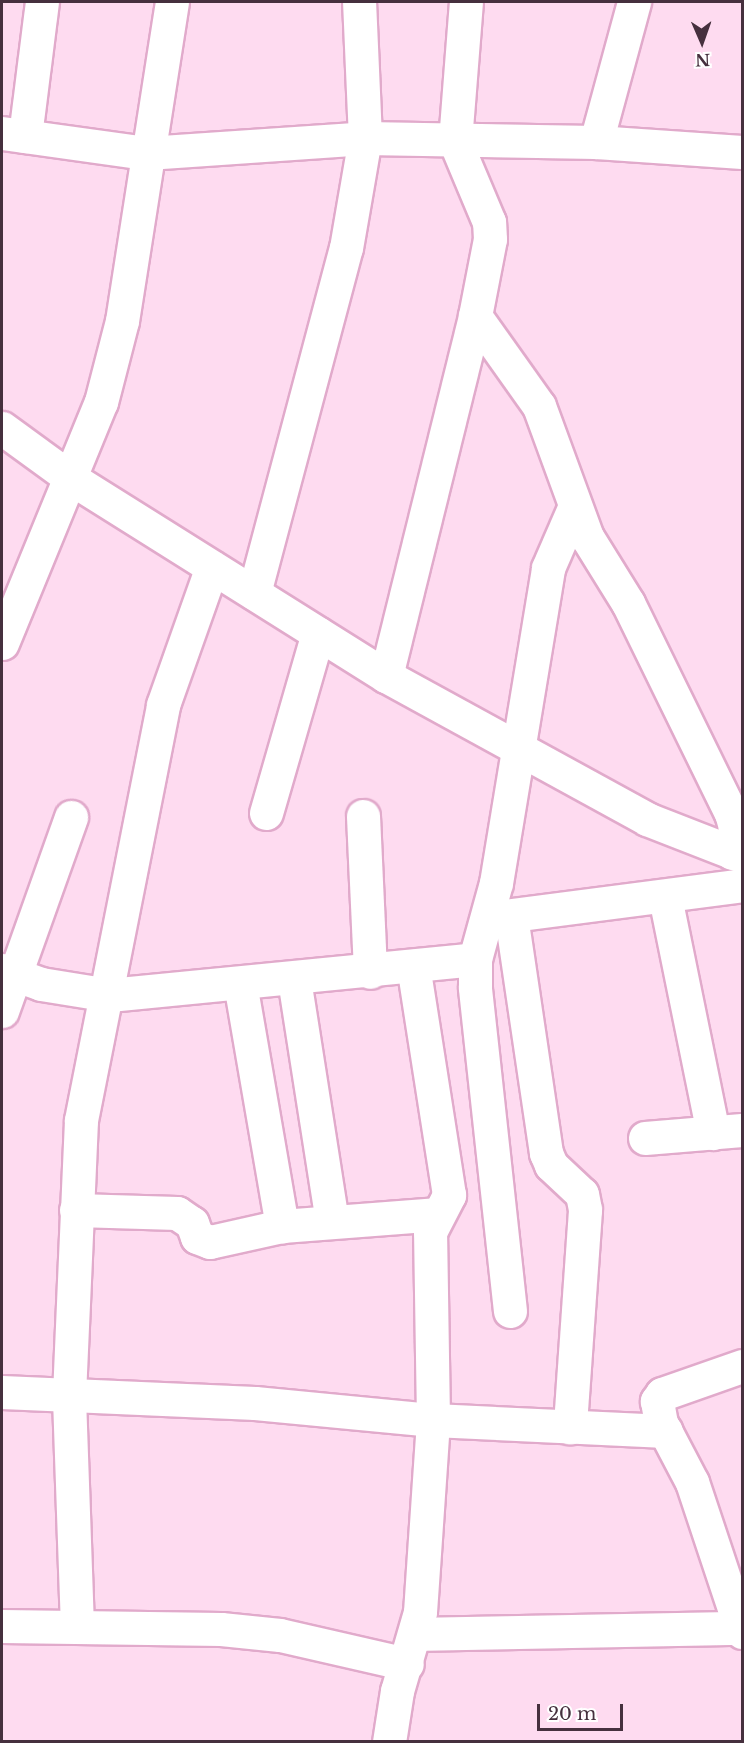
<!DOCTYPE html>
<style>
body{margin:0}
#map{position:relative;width:744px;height:1743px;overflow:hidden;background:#fedbf0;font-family:"Libre Baskerville",serif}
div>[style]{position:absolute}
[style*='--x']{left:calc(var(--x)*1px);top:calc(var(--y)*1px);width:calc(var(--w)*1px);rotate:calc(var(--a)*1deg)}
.roads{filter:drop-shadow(2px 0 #e1aacb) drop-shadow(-2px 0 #e1aacb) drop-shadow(0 2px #e1aacb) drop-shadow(0 -2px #e1aacb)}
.minor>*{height:33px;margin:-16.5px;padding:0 16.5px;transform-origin:16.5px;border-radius:16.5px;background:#fff}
span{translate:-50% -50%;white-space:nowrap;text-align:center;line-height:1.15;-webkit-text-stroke:4.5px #fff;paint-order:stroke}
.frame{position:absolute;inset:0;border:3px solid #46303e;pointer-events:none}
.north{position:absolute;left:672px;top:12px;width:60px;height:60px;-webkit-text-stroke:4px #fff;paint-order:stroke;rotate:178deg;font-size:16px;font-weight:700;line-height:24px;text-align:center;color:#46303e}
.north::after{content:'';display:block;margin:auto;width:21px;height:27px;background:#46303e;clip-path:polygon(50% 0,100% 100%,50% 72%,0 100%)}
.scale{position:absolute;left:537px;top:1704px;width:86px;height:27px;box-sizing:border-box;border:3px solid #46303e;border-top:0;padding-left:8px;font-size:18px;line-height:21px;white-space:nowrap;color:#46303e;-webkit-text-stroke:4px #fff;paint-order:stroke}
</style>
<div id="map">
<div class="roads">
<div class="minor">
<i style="--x:2;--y:133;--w:146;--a:7.9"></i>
<i style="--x:147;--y:153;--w:219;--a:-3.9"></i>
<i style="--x:365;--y:138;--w:231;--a:1"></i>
<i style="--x:596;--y:142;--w:146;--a:3.9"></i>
<i style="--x:25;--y:136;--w:135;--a:-82.8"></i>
<i style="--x:596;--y:142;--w:145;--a:-74.8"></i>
<i style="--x:475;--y:316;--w:110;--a:54.6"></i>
<i style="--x:539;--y:406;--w:140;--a:69.9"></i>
<i style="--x:587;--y:537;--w:78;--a:58.2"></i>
<i style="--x:628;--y:603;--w:234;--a:63.9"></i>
<i style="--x:731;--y:813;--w:15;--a:74"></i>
<i style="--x:735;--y:827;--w:26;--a:97"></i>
<i style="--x:2;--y:428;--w:87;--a:36.1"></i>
<i style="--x:72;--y:479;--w:371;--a:32.1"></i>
<i style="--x:386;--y:676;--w:298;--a:28.7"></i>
<i style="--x:647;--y:819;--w:102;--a:21.3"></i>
<i style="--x:254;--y:593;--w:357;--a:-75.1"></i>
<i style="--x:346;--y:248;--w:112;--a:-80.2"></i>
<i style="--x:365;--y:138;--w:136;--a:-92.5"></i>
<i style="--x:2;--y:643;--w:261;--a:-67.7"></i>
<i style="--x:101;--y:402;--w:84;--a:-75.5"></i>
<i style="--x:122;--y:321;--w:323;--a:-81.1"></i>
<i style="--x:386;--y:676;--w:371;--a:-76.1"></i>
<i style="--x:475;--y:316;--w:78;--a:-79"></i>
<i style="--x:490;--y:239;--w:17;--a:-93"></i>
<i style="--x:489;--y:222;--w:88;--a:-112.8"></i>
<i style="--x:455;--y:141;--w:139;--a:-85.5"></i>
<i style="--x:266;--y:813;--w:187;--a:-73.9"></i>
<i style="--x:363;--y:816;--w:156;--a:87.4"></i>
<i style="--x:665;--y:897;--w:241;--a:78.5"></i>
<i style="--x:511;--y:916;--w:240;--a:81.6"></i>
<i style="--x:546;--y:1153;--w:13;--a:67"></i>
<i style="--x:551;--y:1165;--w:42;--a:43.1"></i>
<i style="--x:582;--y:1194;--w:16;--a:79"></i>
<i style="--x:585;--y:1210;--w:218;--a:94"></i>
<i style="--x:489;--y:918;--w:255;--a:-7.4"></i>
<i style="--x:2;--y:970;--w:41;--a:19.7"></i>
<i style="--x:41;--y:984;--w:69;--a:9.2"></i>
<i style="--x:109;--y:995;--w:368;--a:-5.6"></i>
<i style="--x:294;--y:979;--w:245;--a:81.1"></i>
<i style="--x:240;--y:983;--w:247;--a:80.2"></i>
<i style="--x:2;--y:1011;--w:206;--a:-70.4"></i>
<i style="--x:645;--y:1138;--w:97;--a:-4.7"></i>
<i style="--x:76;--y:1210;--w:101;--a:1.7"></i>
<i style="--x:177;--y:1213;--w:18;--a:34"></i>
<i style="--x:192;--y:1223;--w:15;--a:70"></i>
<i style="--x:197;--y:1237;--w:14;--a:21"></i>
<i style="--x:210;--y:1242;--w:74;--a:-12.5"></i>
<i style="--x:282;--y:1226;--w:157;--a:-4.4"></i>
<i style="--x:510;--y:1311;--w:326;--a:-96.2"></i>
<i style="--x:475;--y:987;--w:28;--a:-90"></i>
<i style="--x:475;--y:959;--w:79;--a:-74.6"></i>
<i style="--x:496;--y:883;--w:319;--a:-80.6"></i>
<i style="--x:548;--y:568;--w:65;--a:-66.6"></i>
<i style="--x:742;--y:1366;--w:85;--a:160.7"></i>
<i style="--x:662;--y:1394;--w:9;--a:126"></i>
<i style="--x:657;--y:1401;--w:22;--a:80"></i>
<i style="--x:661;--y:1423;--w:67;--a:62.3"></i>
<i style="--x:692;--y:1482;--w:158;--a:71.6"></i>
<i style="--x:2;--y:1392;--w:253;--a:2.5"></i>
<i style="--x:255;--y:1403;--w:179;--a:5.5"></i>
<i style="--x:433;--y:1420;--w:233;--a:2.7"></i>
<i style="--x:2;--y:1626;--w:219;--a:0.8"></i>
<i style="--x:221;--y:1629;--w:59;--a:5.8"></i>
<i style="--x:280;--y:1635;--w:130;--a:12.9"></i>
<i style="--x:77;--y:1627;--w:232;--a:-92"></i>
<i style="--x:69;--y:1395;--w:275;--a:-87.5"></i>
<i style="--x:81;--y:1120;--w:423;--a:-78.8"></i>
<i style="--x:163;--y:705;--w:146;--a:-70.5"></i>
<i style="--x:416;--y:1634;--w:324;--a:-1.1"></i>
<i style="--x:389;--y:1742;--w:52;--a:-81.1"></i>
<i style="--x:397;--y:1691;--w:82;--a:-73.8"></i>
<i style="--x:420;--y:1612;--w:192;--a:-86.1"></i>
<i style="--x:433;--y:1420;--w:188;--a:-90.9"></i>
<i style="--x:430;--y:1232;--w:42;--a:-62.8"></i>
<i style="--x:449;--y:1195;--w:232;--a:-98.9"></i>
</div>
</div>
<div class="frame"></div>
<div class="north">N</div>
<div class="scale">20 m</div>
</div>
